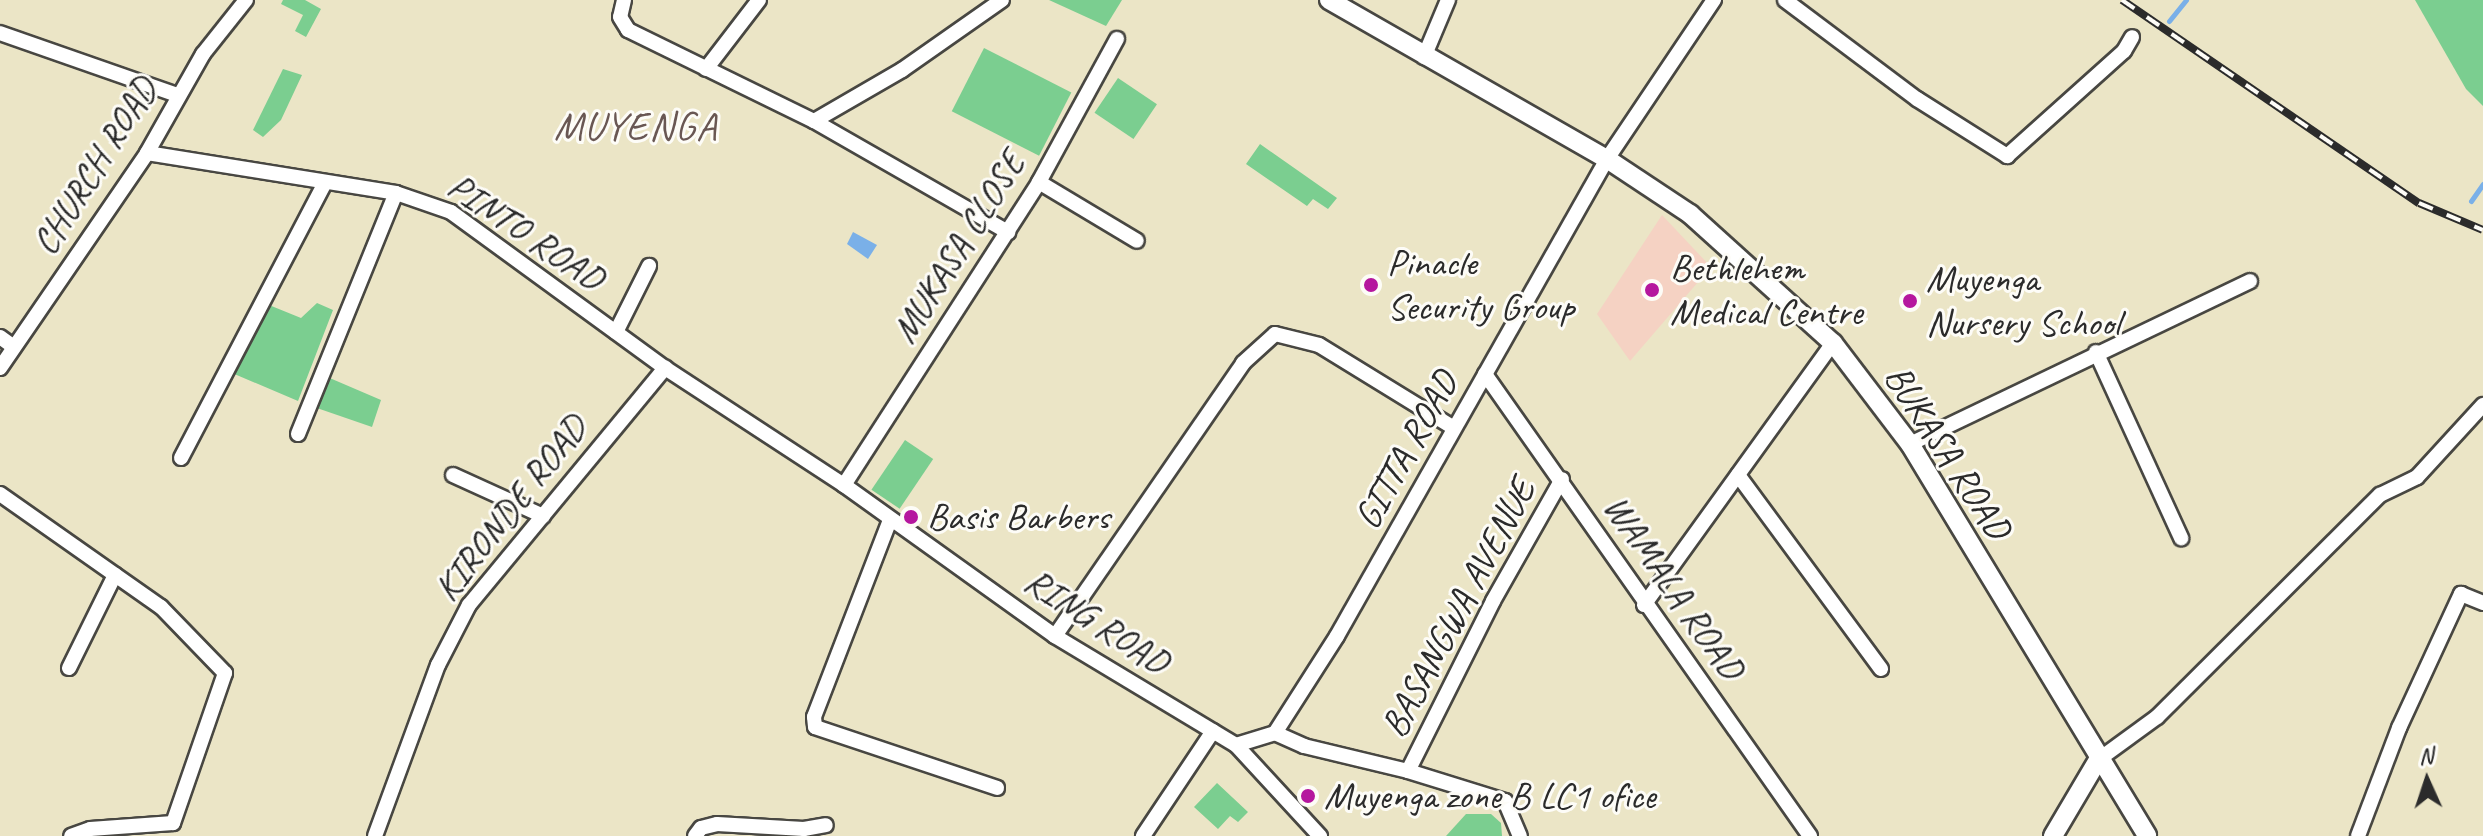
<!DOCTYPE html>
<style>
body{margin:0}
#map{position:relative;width:2483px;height:836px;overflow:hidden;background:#ebe5c6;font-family:Caveat,sans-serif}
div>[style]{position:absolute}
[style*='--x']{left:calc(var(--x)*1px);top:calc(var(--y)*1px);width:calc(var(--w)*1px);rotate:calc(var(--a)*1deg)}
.built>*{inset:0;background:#f5d2c3}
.green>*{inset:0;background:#7bce90;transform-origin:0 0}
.water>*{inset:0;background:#7ab0e8}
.stream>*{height:5px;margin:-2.5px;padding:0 2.5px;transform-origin:2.5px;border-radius:2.5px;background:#7ab0e8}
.roads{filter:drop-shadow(2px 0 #484742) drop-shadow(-2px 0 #484742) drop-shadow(0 2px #484742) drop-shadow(0 -2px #484742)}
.minor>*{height:14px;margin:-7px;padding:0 7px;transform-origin:7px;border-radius:7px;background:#fff}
.tertiary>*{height:18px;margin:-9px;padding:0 9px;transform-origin:9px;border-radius:9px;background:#fff}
.rail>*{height:8px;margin-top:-4px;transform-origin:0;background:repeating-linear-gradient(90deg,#fdfcf7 0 15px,#2b2b2b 0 30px);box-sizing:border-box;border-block:2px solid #2b2b2b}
.dots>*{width:22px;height:22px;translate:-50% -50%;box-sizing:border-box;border:4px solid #fdfcf7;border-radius:50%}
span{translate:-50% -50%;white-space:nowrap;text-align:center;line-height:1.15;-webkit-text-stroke:6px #fdfcf7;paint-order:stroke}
.street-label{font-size:38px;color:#2b2b2b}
.poi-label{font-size:38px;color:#2b2b2b}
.left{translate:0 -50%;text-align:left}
.neighbourhood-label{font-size:40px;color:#695753;letter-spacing:2px}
.north{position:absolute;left:2387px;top:740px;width:80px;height:80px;-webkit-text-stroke:6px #fdfcf7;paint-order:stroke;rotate:357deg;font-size:22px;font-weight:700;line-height:32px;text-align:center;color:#2b2b2b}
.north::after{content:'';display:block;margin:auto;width:28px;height:36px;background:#2b2b2b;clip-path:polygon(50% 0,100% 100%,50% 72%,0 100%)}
</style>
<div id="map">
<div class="built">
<i style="clip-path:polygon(1662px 215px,1711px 267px,1630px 361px,1597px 314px)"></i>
</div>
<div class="green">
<i style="clip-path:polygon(283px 0,305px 0,321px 9px,306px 37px,295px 31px,303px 15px,281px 4px)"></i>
<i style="clip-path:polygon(1049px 0,1122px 0,1106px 26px)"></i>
<i style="clip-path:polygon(2415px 0,2483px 0,2483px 106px,2466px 89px)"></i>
<i style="left:984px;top:48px;width:98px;height:71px;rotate:27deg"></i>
<i style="clip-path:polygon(283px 69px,302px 75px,281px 120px,263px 137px,253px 130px)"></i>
<i style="left:1118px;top:78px;width:47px;height:42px;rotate:34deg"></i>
<i style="clip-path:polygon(1260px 144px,1337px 198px,1328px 209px,1313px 199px,1307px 206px,1246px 164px)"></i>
<i style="clip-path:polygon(317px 303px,333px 310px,298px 401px,232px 373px,269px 305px,301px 318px)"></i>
<i style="clip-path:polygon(325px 376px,381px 400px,372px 427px,314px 407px)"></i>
<i style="left:905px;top:440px;width:34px;height:60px;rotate:34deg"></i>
<i style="clip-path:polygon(1217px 783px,1248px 812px,1238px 822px,1230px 816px,1218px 829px,1194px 807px)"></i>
<i style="clip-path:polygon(1466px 814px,1491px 814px,1501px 823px,1502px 836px,1446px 836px)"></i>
</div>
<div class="water">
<i style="clip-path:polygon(853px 232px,877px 245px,868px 259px,847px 244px)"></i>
</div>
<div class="stream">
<i style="--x:2169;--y:21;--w:27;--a:-51"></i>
<i style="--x:2471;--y:201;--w:21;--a:-55"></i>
</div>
<div class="roads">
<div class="minor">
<i style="--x:624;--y:0;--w:17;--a:103"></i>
<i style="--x:620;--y:17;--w:15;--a:58"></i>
<i style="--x:628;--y:30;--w:207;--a:26.1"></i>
<i style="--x:814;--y:121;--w:224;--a:29.8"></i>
<i style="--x:1785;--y:0;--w:165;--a:36.9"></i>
<i style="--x:1917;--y:99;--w:107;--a:32.3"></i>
<i style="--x:2007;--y:156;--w:157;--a:-41.9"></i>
<i style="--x:2124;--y:51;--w:16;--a:-60"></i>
<i style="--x:0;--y:33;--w:188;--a:19.3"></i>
<i style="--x:1424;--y:57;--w:62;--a:-67.2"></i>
<i style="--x:706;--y:69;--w:87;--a:-52.5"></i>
<i style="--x:814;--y:121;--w:102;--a:-30.1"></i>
<i style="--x:902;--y:70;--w:122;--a:-35"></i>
<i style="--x:147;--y:153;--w:252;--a:9.1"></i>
<i style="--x:396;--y:193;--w:58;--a:19.1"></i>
<i style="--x:451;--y:212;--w:265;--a:36.1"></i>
<i style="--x:665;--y:368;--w:214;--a:33.2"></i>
<i style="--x:844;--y:485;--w:259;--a:35.6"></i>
<i style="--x:1055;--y:636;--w:211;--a:31.1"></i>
<i style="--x:1236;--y:745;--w:124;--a:47.3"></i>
<i style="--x:1039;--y:182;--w:114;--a:31"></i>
<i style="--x:616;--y:332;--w:74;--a:-63.4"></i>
<i style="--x:0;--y:337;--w:17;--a:36"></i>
<i style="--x:2096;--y:352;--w:205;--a:65.4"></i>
<i style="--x:0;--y:368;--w:260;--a:-55.6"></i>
<i style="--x:147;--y:153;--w:114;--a:-60.5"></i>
<i style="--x:203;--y:54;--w:69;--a:-51.5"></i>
<i style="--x:1485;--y:374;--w:565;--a:54.88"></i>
<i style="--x:298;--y:434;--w:260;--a:-67.9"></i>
<i style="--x:1910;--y:444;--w:377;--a:-25.6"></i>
<i style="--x:181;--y:458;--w:311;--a:-62.4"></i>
<i style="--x:453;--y:475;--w:99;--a:24.5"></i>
<i style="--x:1738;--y:475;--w:241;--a:53.6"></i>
<i style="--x:844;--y:485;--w:360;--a:-57.2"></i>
<i style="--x:1039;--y:182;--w:163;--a:-61.4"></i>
<i style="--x:0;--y:494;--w:197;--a:35.1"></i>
<i style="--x:161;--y:607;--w:92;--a:45.9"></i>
<i style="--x:225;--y:673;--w:159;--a:109.1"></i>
<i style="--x:173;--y:823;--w:83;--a:175.9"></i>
<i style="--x:90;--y:829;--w:20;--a:160"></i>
<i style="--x:890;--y:520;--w:211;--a:111.1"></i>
<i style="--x:814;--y:717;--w:10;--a:84"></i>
<i style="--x:815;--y:727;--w:192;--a:18.5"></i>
<i style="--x:1644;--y:605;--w:323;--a:-54.2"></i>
<i style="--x:1055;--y:636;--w:331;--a:-55.4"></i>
<i style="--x:1243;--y:363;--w:43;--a:-42.2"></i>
<i style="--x:1275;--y:334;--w:45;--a:14"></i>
<i style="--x:1319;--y:345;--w:158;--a:31.6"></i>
<i style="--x:69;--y:668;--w:104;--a:-63.7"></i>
<i style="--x:1275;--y:733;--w:32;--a:24"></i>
<i style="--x:1304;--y:746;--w:107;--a:13.5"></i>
<i style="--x:1408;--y:771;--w:190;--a:-63.4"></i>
<i style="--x:1493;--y:601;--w:140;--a:-60.5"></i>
<i style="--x:1236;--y:745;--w:41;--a:-17.1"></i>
<i style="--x:1275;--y:733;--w:115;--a:-57.4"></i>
<i style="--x:1337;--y:636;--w:548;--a:-60.49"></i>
<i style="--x:1607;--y:159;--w:192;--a:-56.1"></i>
<i style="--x:2098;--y:760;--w:73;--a:-36.1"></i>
<i style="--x:2157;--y:717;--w:315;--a:-44.9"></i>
<i style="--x:2380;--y:495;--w:41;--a:-25.9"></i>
<i style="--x:2417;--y:477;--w:98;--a:-47.5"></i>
<i style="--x:1408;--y:771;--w:102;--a:17.2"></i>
<i style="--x:1505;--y:801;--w:38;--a:67"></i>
<i style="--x:375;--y:836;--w:182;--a:-69.8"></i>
<i style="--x:438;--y:665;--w:68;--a:-62.7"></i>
<i style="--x:469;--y:605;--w:308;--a:-50.4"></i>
<i style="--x:695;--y:836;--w:10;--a:-53"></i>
<i style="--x:701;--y:828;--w:16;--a:-14"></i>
<i style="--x:717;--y:824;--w:87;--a:3.3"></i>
<i style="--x:804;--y:829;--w:22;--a:-10"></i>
<i style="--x:1143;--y:836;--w:126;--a:-56.3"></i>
<i style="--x:2358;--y:836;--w:116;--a:-69.2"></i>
<i style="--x:2399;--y:728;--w:148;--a:-65.2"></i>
<i style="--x:2461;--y:594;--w:24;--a:22"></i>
</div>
<div class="tertiary">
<i style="--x:1329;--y:0;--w:320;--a:29.8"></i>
<i style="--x:1607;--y:159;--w:100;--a:33.5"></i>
<i style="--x:1690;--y:214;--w:193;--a:42.1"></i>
<i style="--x:1833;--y:343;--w:127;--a:52.7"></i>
<i style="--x:1910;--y:444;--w:458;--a:58.8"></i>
<i style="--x:2053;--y:836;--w:88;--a:-59.4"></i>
</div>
</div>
<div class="rail">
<i style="--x:2122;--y:0;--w:360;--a:34.4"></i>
<i style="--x:2419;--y:203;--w:69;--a:22.9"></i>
</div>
<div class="dots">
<i style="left:1371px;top:285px;background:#b5179e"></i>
<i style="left:1652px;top:290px;background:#b5179e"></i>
<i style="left:1910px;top:301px;background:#b5179e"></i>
<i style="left:911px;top:517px;background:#b5179e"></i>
<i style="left:1308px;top:796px;background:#b5179e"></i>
</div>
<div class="street-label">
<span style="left:94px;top:166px;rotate:-58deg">CHURCH ROAD</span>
<span style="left:526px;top:232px;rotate:34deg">PINTO ROAD</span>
<span style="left:958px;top:247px;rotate:-58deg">MUKASA CLOSE</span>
<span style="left:1406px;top:450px;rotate:-61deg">GITTA ROAD</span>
<span style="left:1948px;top:452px;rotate:57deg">BUKASA ROAD</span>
<span style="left:510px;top:508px;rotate:-52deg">KIRONDE ROAD</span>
<span style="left:1674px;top:587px;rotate:55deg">WAMALA ROAD</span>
<span style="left:1458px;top:608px;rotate:-62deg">BASANGWA AVENUE</span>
<span style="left:1097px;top:621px;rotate:33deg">RING ROAD</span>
</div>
<div class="poi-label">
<span class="left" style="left:1387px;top:285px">Pinacle<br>Security Group</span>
<span class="left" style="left:1670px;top:290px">Bethlehem<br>Medical Centre</span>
<span class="left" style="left:1926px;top:301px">Muyenga<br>Nursery School</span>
<span class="left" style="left:927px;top:517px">Basis Barbers</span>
<span class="left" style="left:1324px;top:796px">Muyenga zone B LC1 ofice</span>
</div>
<div class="neighbourhood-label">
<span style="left:636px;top:126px">MUYENGA</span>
</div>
<div class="north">N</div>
</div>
